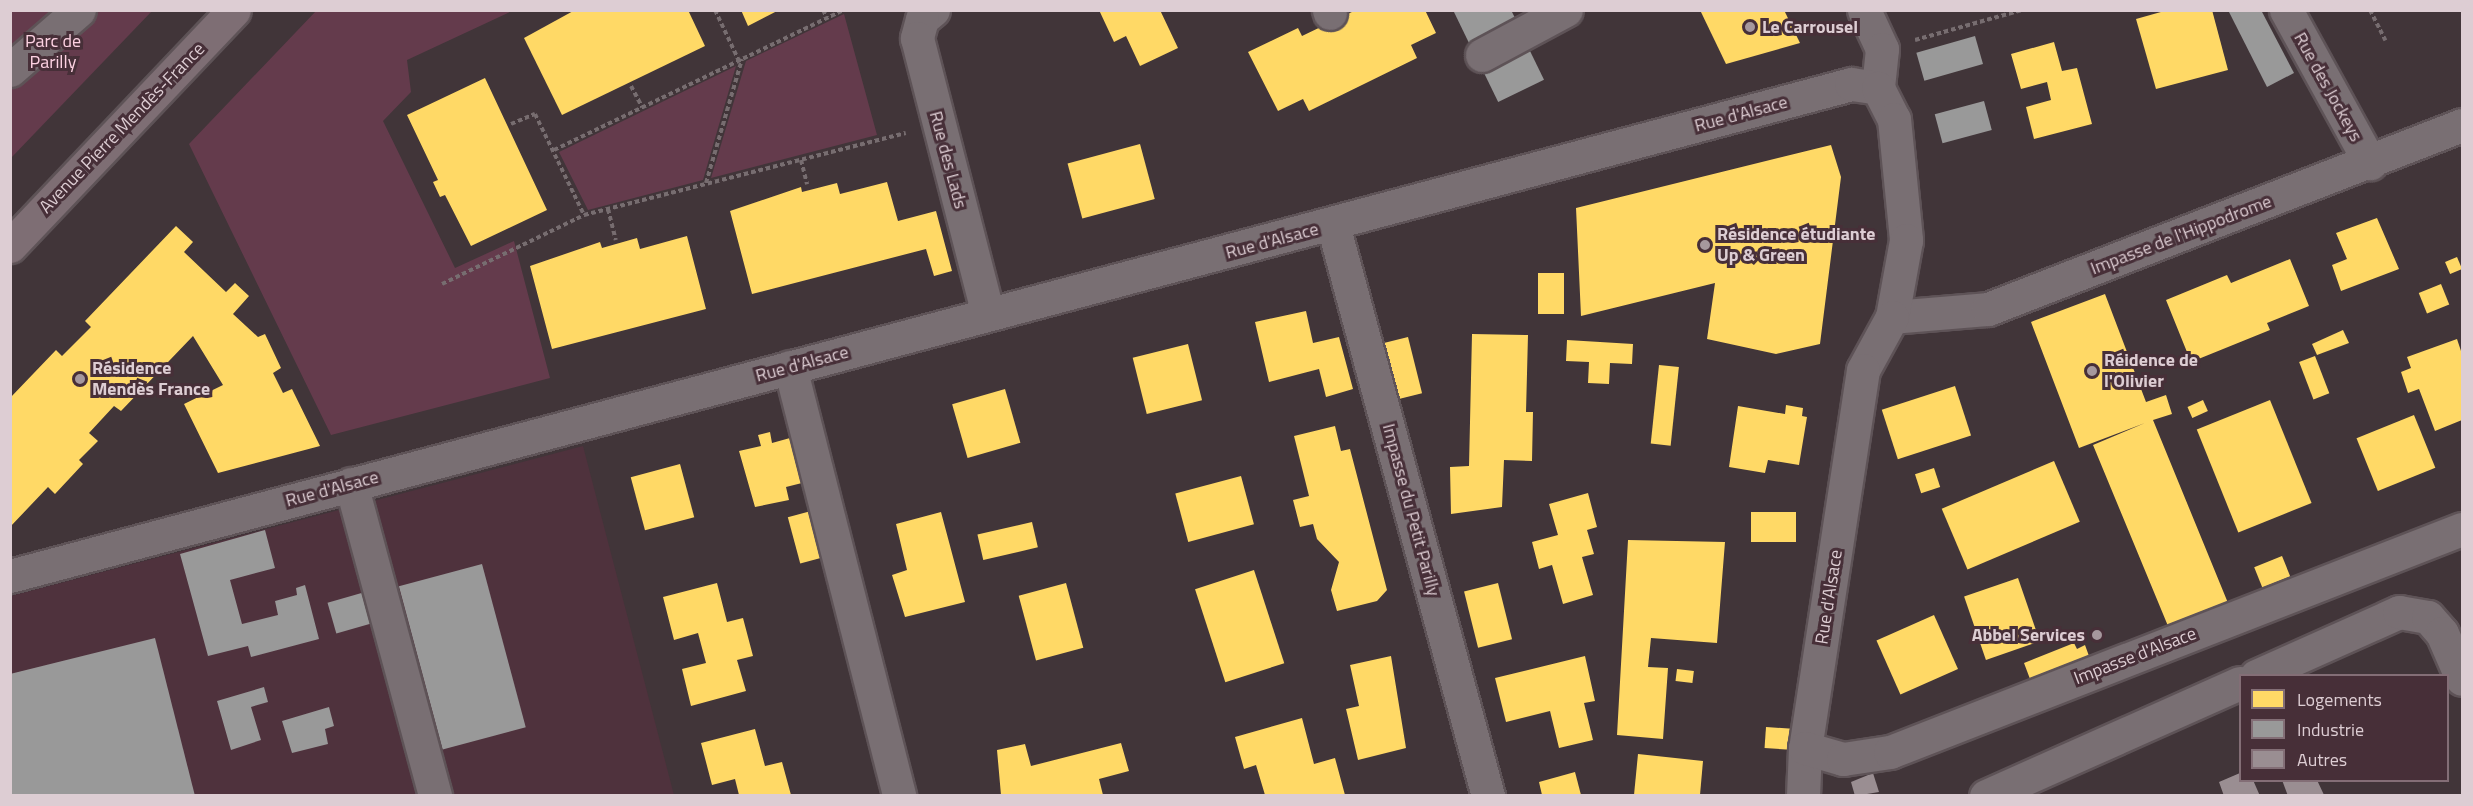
<!DOCTYPE html>
<meta charset="utf-8">
<style>
body{margin:0}
#map{position:relative;width:2473px;height:806px;overflow:hidden;background:#413539;font-family:"Titillium Web",sans-serif}
div>[style]{position:absolute}
[style*='--x']{left:calc(var(--x)*1px);top:calc(var(--y)*1px);width:calc(var(--w)*1px);rotate:calc(var(--a)*1deg)}
.built>*{inset:0;background:#4f323d}
.green>*{inset:0;background:#643b4c}
.homes>*{inset:0;background:#ffd966;transform-origin:0 0}
.industry>*{inset:0;background:#999;transform-origin:0 0}
.building>*{inset:0;background:#9a8e92}
.path>*{height:4px;margin-top:-2px;transform-origin:0;background:repeating-linear-gradient(90deg,#776d70 0 4.5px,transparent 0 7.5px)}
.roads{filter:drop-shadow(2px 0 #5e5357) drop-shadow(-2px 0 #5e5357) drop-shadow(0 2px #5e5357) drop-shadow(0 -2px #5e5357)}
.minor>*{height:33px;margin:-16.5px;padding:0 16.5px;transform-origin:16.5px;border-radius:16.5px;background:#796f73}
.major>*{height:33px;margin:-16.5px;padding:0 16.5px;transform-origin:16.5px;border-radius:16.5px;background:#7e6e74}
.dots>*{width:16px;height:16px;translate:-50% -50%;box-sizing:border-box;border:3px solid #472f38;border-radius:50%}
span{translate:-50% -50%;white-space:nowrap;text-align:center;line-height:1.15;-webkit-text-stroke:6px #472f38;paint-order:stroke}
.poi-label{font-size:18px;color:#ddcdd3;font-weight:700}
.left{translate:0 -50%;text-align:left}
.right{translate:-100% -50%;text-align:right}
.park-label{font-size:18px;color:#fdd2e2}
.street-label{font-size:18px;color:#ddcdd3}
.frame{position:absolute;inset:0;border:12px solid #ddcdd3;pointer-events:none}
.legend{position:absolute;left:2239px;top:674px;width:210px;height:108px;box-sizing:border-box;background:#472f38;border:2px solid #836e76;margin:0;padding:8px 10px;list-style:none;font-size:18px;color:#ddcdd3}
.legend li{display:flex;align-items:center;gap:12px;height:30px}
.legend b{width:30px;border:2px solid #836e76}
</style>
<div id="map">
<div class="built">
<i style="clip-path:polygon(583px 446px,674px 795px,11px 796px,11px 596px)"></i>
</div>
<div class="green">
<i style="clip-path:polygon(11px 11px,152px 11px,11px 158px)"></i>
<i style="clip-path:polygon(316px 11px,512px 11px,407px 60px,411px 92px,383px 121px,455px 268px,514px 241px,550px 378px,331px 435px,189px 144px)"></i>
<i style="clip-path:polygon(844px 14px,877px 135px,711px 178px,746px 61px)"></i>
<i style="clip-path:polygon(736px 66px,703px 180px,588px 210px,559px 152px)"></i>
</div>
<div class="homes">
<i style="clip-path:polygon(575px 10px,688px 10px,705px 46px,562px 115px,524px 38px)"></i>
<i style="clip-path:polygon(741px 10px,779px 10px,748px 26px)"></i>
<i style="clip-path:polygon(1099px 10px,1160px 10px,1178px 48px,1140px 66px,1126px 36px,1114px 42px)"></i>
<i style="clip-path:polygon(1356px 10px,1425px 10px,1436px 33px,1411px 45px,1417px 58px,1309px 111px,1303px 99px,1278px 111px,1248px 52px,1298px 28px,1302px 36px)"></i>
<i style="clip-path:polygon(1700px 10px,1784px 10px,1800px 43px,1726px 64px)"></i>
<i style="clip-path:polygon(2168px 10px,2212px 10px,2228px 70px,2156px 89px,2136px 19px)"></i>
<i style="clip-path:polygon(2054px 42px,2062px 71px,2077px 68px,2092px 124px,2034px 139px,2026px 107px,2051px 100px,2047px 82px,2021px 89px,2011px 54px)"></i>
<i style="clip-path:polygon(485px 78px,547px 210px,471px 246px,445px 195px,440px 197px,433px 182px,438px 180px,407px 115px)"></i>
<i style="left:1140px;top:144px;width:57px;height:75px;rotate:75deg"></i>
<i style="clip-path:polygon(1831px 145px,1841px 177px,1820px 344px,1776px 354px,1707px 339px,1715px 283px,1581px 316px,1576px 208px)"></i>
<i style="clip-path:polygon(887px 182px,898px 221px,936px 211px,952px 271px,934px 276px,926px 249px,752px 294px,730px 211px,801px 187px,802px 192px,837px 183px,840px 194px)"></i>
<i style="clip-path:polygon(2377px 218px,2399px 269px,2341px 291px,2332px 265px,2347px 259px,2336px 233px)"></i>
<i style="clip-path:polygon(176px 226px,193px 242px,184px 252px,226px 292px,235px 283px,249px 296px,233px 314px,258px 337px,265px 334px,281px 368px,273px 373px,283px 393px,292px 389px,320px 446px,218px 473px,184px 404px,223px 385px,193px 336px,121px 411px,114px 406px,89px 433px,98px 441px,79px 460px,83px 464px,55px 494px,48px 487px,10px 527px,10px 398px,56px 350px,62px 356px,91px 327px,85px 321px)"></i>
<i style="clip-path:polygon(687px 236px,706px 309px,552px 349px,530px 266px,600px 242px,602px 248px,637px 238px,640px 249px)"></i>
<i style="left:2457px;top:257px;width:13px;height:13px;rotate:67deg"></i>
<i style="clip-path:polygon(2290px 259px,2309px 306px,2267px 323px,2270px 330px,2191px 362px,2166px 300px,2227px 275px,2231px 283px)"></i>
<i style="left:1538px;top:273px;width:26px;height:41px"></i>
<i style="left:2441px;top:284px;width:22px;height:24px;rotate:68deg"></i>
<i style="clip-path:polygon(2105px 294px,2146px 402px,2166px 395px,2172px 414px,2153px 420px,2228px 603px,2168px 626px,2093px 445px,2145px 423px,2079px 448px,2031px 322px)"></i>
<i style="clip-path:polygon(1306px 311px,1313px 343px,1339px 337px,1353px 389px,1326px 397px,1319px 369px,1269px 382px,1255px 322px)"></i>
<i style="clip-path:polygon(2343px 330px,2349px 343px,2317px 355px,2312px 344px)"></i>
<i style="clip-path:polygon(1472px 334px,1528px 335px,1526px 412px,1533px 412px,1532px 461px,1504px 460px,1502px 507px,1451px 514px,1450px 467px,1469px 466px)"></i>
<i style="left:1408px;top:337px;width:58px;height:29px;rotate:76deg"></i>
<i style="clip-path:polygon(2457px 339px,2462px 354px,2462px 420px,2435px 431px,2419px 389px,2408px 393px,2401px 372px,2411px 368px,2407px 357px)"></i>
<i style="clip-path:polygon(1567px 340px,1633px 344px,1632px 364px,1610px 363px,1609px 384px,1588px 383px,1589px 362px,1566px 361px)"></i>
<i style="left:1188px;top:344px;width:58px;height:57px;rotate:76deg"></i>
<i style="left:2315px;top:356px;width:40px;height:17px;rotate:69deg"></i>
<i style="left:1659px;top:365px;width:20px;height:79px;rotate:6deg"></i>
<i style="left:1955px;top:386px;width:52px;height:77px;rotate:72deg"></i>
<i style="left:1005px;top:389px;width:56px;height:55px;rotate:74deg"></i>
<i style="left:2203px;top:400px;width:12px;height:17px;rotate:66deg"></i>
<i style="left:2270px;top:400px;width:111px;height:79px;rotate:68deg"></i>
<i style="clip-path:polygon(1786px 405px,1803px 408px,1802px 416px,1807px 417px,1799px 465px,1768px 460px,1765px 473px,1729px 467px,1738px 406px,1785px 414px)"></i>
<i style="left:2414px;top:415px;width:57px;height:62px;rotate:68deg"></i>
<i style="clip-path:polygon(1335px 426px,1341px 451px,1350px 449px,1387px 590px,1377px 601px,1337px 611px,1331px 590px,1339px 562px,1317px 539px,1313px 524px,1300px 527px,1293px 500px,1309px 496px,1294px 436px)"></i>
<i style="clip-path:polygon(770px 432px,772px 443px,790px 438px,802px 483px,786px 487px,789px 500px,755px 507px,739px 451px,761px 446px,758px 435px)"></i>
<i style="left:2054px;top:461px;width:66px;height:122px;rotate:67deg"></i>
<i style="left:680px;top:464px;width:55px;height:51px;rotate:75deg"></i>
<i style="left:1934px;top:468px;width:20px;height:20px;rotate:72deg"></i>
<i style="left:1241px;top:476px;width:50px;height:68px;rotate:75deg"></i>
<i style="clip-path:polygon(1588px 493px,1597px 527px,1587px 530px,1594px 554px,1582px 557px,1593px 595px,1563px 604px,1552px 565px,1539px 569px,1532px 542px,1558px 535px,1549px 504px)"></i>
<i style="left:811px;top:511px;width:48px;height:24px;rotate:75deg"></i>
<i style="clip-path:polygon(941px 512px,965px 602px,905px 617px,892px 575px,907px 570px,896px 524px)"></i>
<i style="left:1751px;top:512px;width:45px;height:30px"></i>
<i style="left:1032px;top:522px;width:26px;height:56px;rotate:77deg"></i>
<i style="clip-path:polygon(1628px 540px,1725px 542px,1717px 643px,1651px 638px,1648px 667px,1668px 668px,1663px 739px,1617px 735px)"></i>
<i style="left:2282px;top:556px;width:22px;height:30px;rotate:68deg"></i>
<i style="left:1254px;top:570px;width:98px;height:62px;rotate:72deg"></i>
<i style="left:2018px;top:578px;width:67px;height:57px;rotate:71deg"></i>
<i style="clip-path:polygon(717px 583px,727px 622px,743px 618px,753px 656px,737px 660px,746px 691px,691px 706px,682px 669px,706px 663px,698px 633px,674px 640px,663px 597px)"></i>
<i style="left:1066px;top:583px;width:67px;height:49px;rotate:75deg"></i>
<i style="left:1498px;top:583px;width:58px;height:35px;rotate:76deg"></i>
<i style="left:1934px;top:615px;width:59px;height:63px;rotate:66deg"></i>
<i style="clip-path:polygon(2074px 643px,2077px 649px,2085px 645px,2089px 656px,2030px 679px,2024px 663px)"></i>
<i style="clip-path:polygon(1391px 656px,1406px 748px,1358px 760px,1346px 709px,1359px 706px,1350px 665px)"></i>
<i style="clip-path:polygon(1585px 656px,1595px 701px,1584px 703px,1593px 740px,1559px 748px,1550px 711px,1506px 722px,1495px 678px)"></i>
<i style="left:1677px;top:669px;width:17px;height:12px;rotate:7deg"></i>
<i style="clip-path:polygon(1302px 718px,1314px 764px,1335px 758px,1345px 795px,1265px 795px,1256px 765px,1244px 769px,1235px 737px)"></i>
<i style="left:1766px;top:727px;width:30px;height:21px;rotate:4deg"></i>
<i style="clip-path:polygon(755px 729px,765px 766px,782px 762px,791px 795px,739px 795px,735px 779px,712px 785px,701px 743px)"></i>
<i style="clip-path:polygon(1121px 743px,1129px 771px,1099px 779px,1103px 795px,1001px 795px,997px 750px,1025px 744px,1031px 766px)"></i>
<i style="clip-path:polygon(1638px 754px,1703px 761px,1700px 795px,1634px 795px)"></i>
<i style="clip-path:polygon(1575px 772px,1581px 795px,1542px 795px,1539px 782px)"></i>
</div>
<div class="industry">
<i style="clip-path:polygon(1453px 10px,1511px 10px,1516px 20px,1469px 43px)"></i>
<i style="clip-path:polygon(2228px 10px,2261px 10px,2294px 73px,2267px 87px)"></i>
<i style="left:1975px;top:36px;width:29px;height:61px;rotate:74deg"></i>
<i style="left:1530px;top:51px;width:32px;height:51px;rotate:64deg"></i>
<i style="left:1984px;top:101px;width:30px;height:51px;rotate:75deg"></i>
<i style="clip-path:polygon(265px 530px,275px 568px,230px 580px,242px 624px,278px 615px,275px 601px,297px 595px,296px 588px,305px 585px,319px 639px,251px 657px,248px 646px,208px 656px,180px 554px)"></i>
<i style="left:482px;top:564px;width:169px;height:86px;rotate:75deg"></i>
<i style="left:365px;top:592px;width:32px;height:39px;rotate:74deg"></i>
<i style="clip-path:polygon(155px 638px,195px 796px,10px 796px,10px 674px)"></i>
<i style="clip-path:polygon(264px 687px,268px 702px,251px 707px,261px 740px,231px 750px,217px 701px)"></i>
<i style="clip-path:polygon(329px 707px,334px 726px,325px 729px,328px 744px,292px 753px,282px 721px)"></i>
</div>
<div class="building">
<i style="clip-path:polygon(1873px 773px,1879px 792px,1855px 796px,1851px 782px)"></i>
<i style="clip-path:polygon(2240px 773px,2240px 780px,2253px 780px,2260px 796px,2224px 796px,2219px 782px)"></i>
<i style="clip-path:polygon(2282px 780px,2317px 780px,2324px 795px,2288px 796px)"></i>
</div>
<div class="path">
<i style="--x:715;--y:10;--w:56;--a:64.8"></i>
<i style="--x:823;--y:10;--w:9;--a:63"></i>
<i style="--x:2370;--y:10;--w:34;--a:63"></i>
<i style="--x:1915;--y:40;--w:111;--a:-15.7"></i>
<i style="--x:631;--y:86;--w:24;--a:62"></i>
<i style="--x:511;--y:124;--w:26;--a:-23"></i>
<i style="--x:535;--y:114;--w:112;--a:64.1"></i>
<i style="--x:584;--y:215;--w:332;--a:-14.3"></i>
<i style="--x:554;--y:150;--w:321;--a:-25.8"></i>
<i style="--x:801;--y:160;--w:25;--a:76"></i>
<i style="--x:706;--y:183;--w:129;--a:-73.8"></i>
<i style="--x:608;--y:209;--w:32;--a:76"></i>
<i style="--x:442;--y:284;--w:158;--a:-25.9"></i>
</div>
<div class="roads">
<div class="minor">
<i style="--x:933;--y:10;--w:14;--a:141"></i>
<i style="--x:922;--y:19;--w:20;--a:105"></i>
<i style="--x:917;--y:38;--w:285;--a:75.6"></i>
<i style="--x:1329;--y:10;--w:3;--a:72"></i>
<i style="--x:1864;--y:10;--w:43;--a:65.2"></i>
<i style="--x:1882;--y:49;--w:39;--a:96"></i>
<i style="--x:2286;--y:10;--w:175;--a:61.2"></i>
<i style="--x:1482;--y:55;--w:95;--a:-28.2"></i>
<i style="--x:10;--y:70;--w:91;--a:-41"></i>
<i style="--x:1333;--y:225;--w:592;--a:74.81"></i>
<i style="--x:1892;--y:317;--w:96;--a:-4.8"></i>
<i style="--x:1988;--y:309;--w:508;--a:-21.22"></i>
<i style="--x:790;--y:367;--w:443;--a:75.7"></i>
<i style="--x:351;--y:484;--w:323;--a:74.9"></i>
<i style="--x:10;--y:576;--w:1906;--a:-14.96"></i>
<i style="--x:1851;--y:84;--w:27;--a:8"></i>
<i style="--x:1878;--y:88;--w:35;--a:63"></i>
<i style="--x:1894;--y:119;--w:122;--a:84.3"></i>
<i style="--x:1906;--y:240;--w:78;--a:100.3"></i>
<i style="--x:1892;--y:317;--w:60;--a:118.7"></i>
<i style="--x:1863;--y:370;--w:382;--a:98.7"></i>
<i style="--x:1805;--y:748;--w:48;--a:92.4"></i>
<i style="--x:2256;--y:676;--w:157;--a:-24.1"></i>
<i style="--x:2399;--y:612;--w:29;--a:10"></i>
<i style="--x:2428;--y:617;--w:21;--a:49"></i>
<i style="--x:2442;--y:633;--w:50;--a:66.5"></i>
<i style="--x:1805;--y:748;--w:40;--a:16"></i>
<i style="--x:1843;--y:759;--w:48;--a:-8.5"></i>
<i style="--x:1890;--y:752;--w:614;--a:-21.3"></i>
<i style="--x:1986;--y:796;--w:278;--a:-24"></i>
</div>
<div class="major">
<i style="--x:10;--y:246;--w:325;--a:-46.5"></i>
</div>
</div>
<div class="dots">
<i style="left:1750px;top:27px;background:#a6989d"></i>
<i style="left:1705px;top:245px;background:#a6989d"></i>
<i style="left:2092px;top:371px;background:#a6989d"></i>
<i style="left:80px;top:379px;background:#a6989d"></i>
<i style="left:2097px;top:635px;background:#a6989d"></i>
</div>
<div class="poi-label">
<span class="left" style="left:1762px;top:27px">Le Carrousel</span>
<span class="left" style="left:1717px;top:245px">Résidence étudiante<br>Up &amp; Green</span>
<span class="left" style="left:2104px;top:371px">Réidence de<br>l'Olivier</span>
<span class="left" style="left:92px;top:379px">Résidence<br>Mendès France</span>
<span class="right" style="left:2085px;top:635px">Abbel Services</span>
</div>
<div class="park-label">
<span style="left:53px;top:52px">Parc de<br>Parilly</span>
</div>
<div class="street-label">
<span style="left:2328px;top:87px;rotate:61deg">Rue des Jockeys</span>
<span style="left:1741px;top:114px;rotate:-15deg">Rue d'Alsace</span>
<span style="left:122px;top:128px;rotate:-46deg">Avenue Pierre Mendès-France</span>
<span style="left:948px;top:160px;rotate:75deg">Rue des Lads</span>
<span style="left:2181px;top:235px;rotate:-21deg">Impasse de l'Hippodrome</span>
<span style="left:1272px;top:241px;rotate:-15deg">Rue d'Alsace</span>
<span style="left:802px;top:364px;rotate:-15deg">Rue d'Alsace</span>
<span style="left:332px;top:489px;rotate:-15deg">Rue d'Alsace</span>
<span style="left:1411px;top:510px;rotate:75deg">Impasse du Petit Parilly</span>
<span style="left:1829px;top:597px;rotate:-81deg">Rue d'Alsace</span>
<span style="left:2135px;top:656px;rotate:-21deg">Impasse d'Alsace</span>
</div>
<div class="frame"></div>
<ul class="legend">
<li><b style="height:16px;background:#ffd966"></b>Logements</li>
<li><b style="height:16px;background:#999"></b>Industrie</li>
<li><b style="height:16px;background:#9a8e92"></b>Autres</li>
</ul>
</div>
